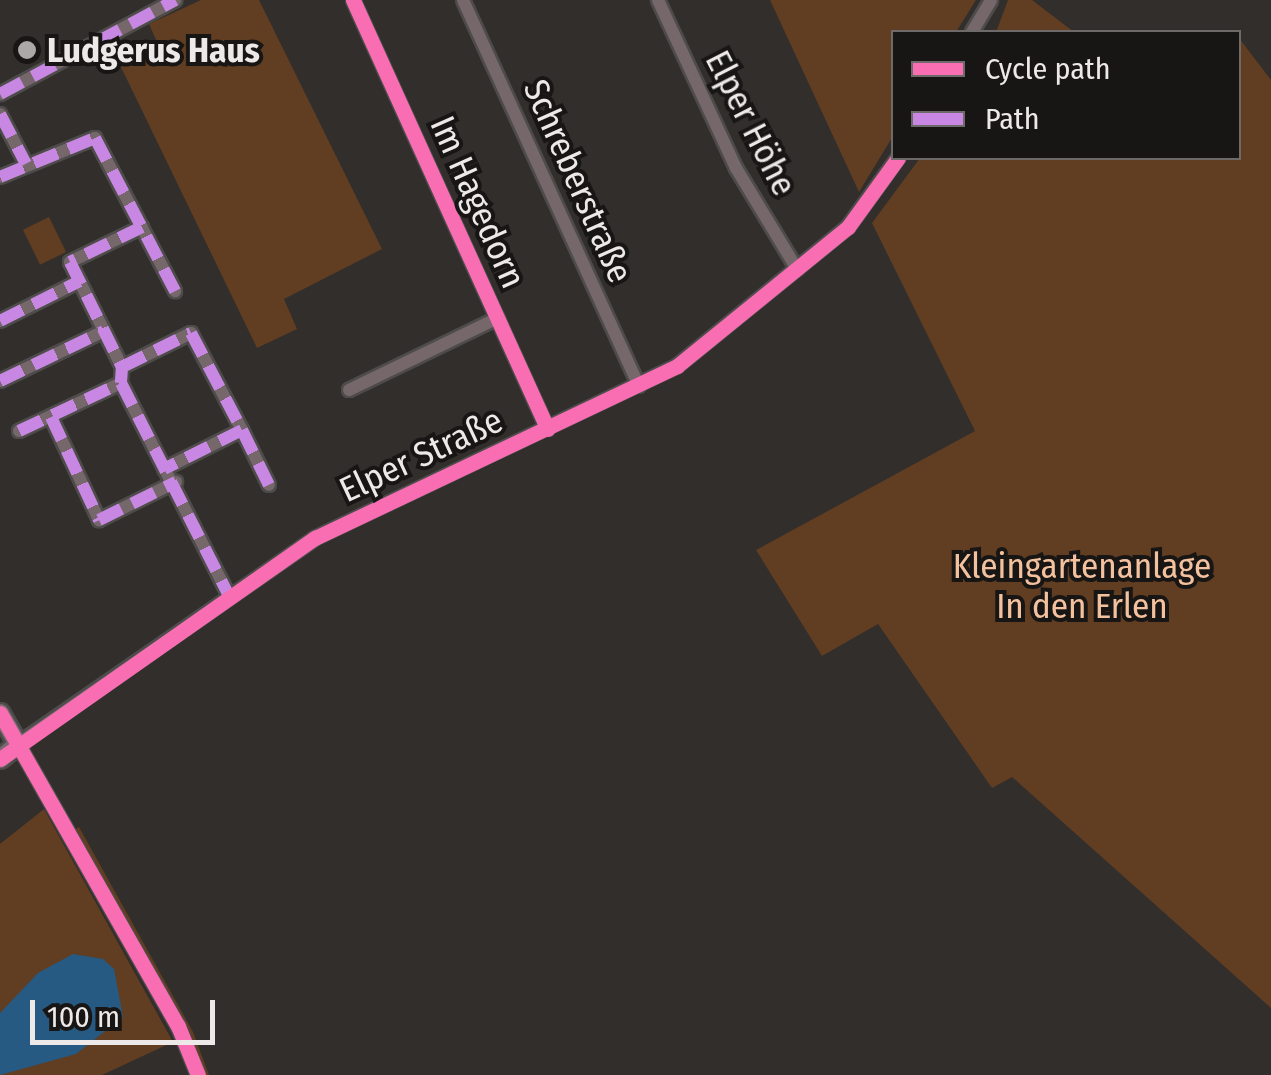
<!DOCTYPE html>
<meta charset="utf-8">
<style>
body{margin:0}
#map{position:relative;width:1271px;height:1075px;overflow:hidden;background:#312e2c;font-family:"Fira Sans Condensed",sans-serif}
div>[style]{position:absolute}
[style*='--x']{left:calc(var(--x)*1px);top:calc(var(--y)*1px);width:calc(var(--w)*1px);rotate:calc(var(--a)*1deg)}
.green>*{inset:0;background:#613d22;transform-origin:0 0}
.water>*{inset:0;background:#275a82}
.roads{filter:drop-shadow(2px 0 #4e4c4b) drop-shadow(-2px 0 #4e4c4b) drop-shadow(0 2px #4e4c4b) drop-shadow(0 -2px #4e4c4b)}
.street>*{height:12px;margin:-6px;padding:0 6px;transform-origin:6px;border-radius:6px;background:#76676a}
.secondary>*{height:18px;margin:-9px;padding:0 9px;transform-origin:9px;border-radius:9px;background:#79686d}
.quiet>*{height:12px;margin-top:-6px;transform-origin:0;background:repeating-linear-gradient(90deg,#c787e3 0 25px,transparent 0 37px)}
.cycleway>*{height:15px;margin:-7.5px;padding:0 7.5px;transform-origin:7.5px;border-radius:7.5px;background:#f96db3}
.dots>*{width:28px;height:28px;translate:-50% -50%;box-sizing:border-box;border:5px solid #181615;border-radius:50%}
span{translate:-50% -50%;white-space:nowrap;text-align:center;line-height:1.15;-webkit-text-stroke:8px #181615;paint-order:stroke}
.poi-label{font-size:35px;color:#ece9e8;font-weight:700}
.left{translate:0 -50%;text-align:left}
.street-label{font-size:35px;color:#ece9e8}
.park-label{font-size:35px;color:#f3c19e}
.legend{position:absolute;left:891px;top:30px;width:350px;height:130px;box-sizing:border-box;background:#181615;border:2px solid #6d6a69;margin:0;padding:12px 18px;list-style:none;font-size:30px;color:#ece9e8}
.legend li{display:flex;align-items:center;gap:20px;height:50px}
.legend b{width:50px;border:2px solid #6d6a69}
.scale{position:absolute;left:30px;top:1000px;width:185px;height:45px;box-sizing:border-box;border:5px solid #ece9e8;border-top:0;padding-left:12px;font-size:30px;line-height:35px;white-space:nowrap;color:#ece9e8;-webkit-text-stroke:8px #181615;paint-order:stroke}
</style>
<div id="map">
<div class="green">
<i style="clip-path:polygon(201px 0,259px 0,382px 249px,284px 299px,297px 329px,257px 348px,119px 63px,157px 42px,149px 24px)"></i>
<i style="clip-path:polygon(770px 0,976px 0,956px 32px,894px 32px,893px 136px,859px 192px)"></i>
<i style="clip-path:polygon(1008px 0,1032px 0,1074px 32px,996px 32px)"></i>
<i style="clip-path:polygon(1239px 38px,1271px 80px,1271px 1008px,1012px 777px,992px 788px,878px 624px,822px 656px,756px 550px,975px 431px,872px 223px,920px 158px,1238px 158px)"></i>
<i style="left:49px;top:217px;width:39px;height:29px;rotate:64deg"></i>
<i style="clip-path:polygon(44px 809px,173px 1042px,102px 1075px,0 1075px,0 844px)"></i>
<i style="clip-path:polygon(79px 827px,193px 1032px,209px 1075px,203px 1075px,73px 831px)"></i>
</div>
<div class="water">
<i style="clip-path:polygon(73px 954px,103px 959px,114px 969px,123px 1017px,76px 1054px,0 1075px,0 1013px,38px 973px)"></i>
</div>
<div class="roads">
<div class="street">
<i style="--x:353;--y:0;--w:471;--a:65.6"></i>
<i style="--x:463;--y:0;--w:424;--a:65.5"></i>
<i style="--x:658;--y:0;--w:185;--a:65.1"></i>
<i style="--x:736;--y:168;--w:118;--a:58.9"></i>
<i style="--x:972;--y:32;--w:37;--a:-59"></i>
<i style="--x:0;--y:94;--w:199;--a:-28.2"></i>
<i style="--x:0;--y:114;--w:56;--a:62.5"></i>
<i style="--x:0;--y:177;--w:103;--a:-22.3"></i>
<i style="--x:95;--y:138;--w:173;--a:62.4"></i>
<i style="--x:142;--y:227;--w:80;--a:154.1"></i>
<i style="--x:70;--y:262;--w:117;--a:63.7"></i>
<i style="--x:122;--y:367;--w:16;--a:94"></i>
<i style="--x:121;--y:383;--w:239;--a:63.1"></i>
<i style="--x:0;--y:321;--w:89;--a:-26.6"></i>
<i style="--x:122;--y:367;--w:77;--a:-26.2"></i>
<i style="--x:191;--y:333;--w:110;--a:62.3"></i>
<i style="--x:242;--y:430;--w:87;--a:153.4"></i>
<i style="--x:0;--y:381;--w:115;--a:-25.7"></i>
<i style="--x:349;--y:390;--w:165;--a:-25.8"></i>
<i style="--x:51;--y:417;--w:114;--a:65"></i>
<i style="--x:99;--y:520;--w:86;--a:-26.3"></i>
<i style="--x:242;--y:430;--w:61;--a:63.9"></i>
<i style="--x:19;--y:431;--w:113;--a:-25.2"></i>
<i style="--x:198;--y:1075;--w:53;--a:-112.2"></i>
<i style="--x:178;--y:1026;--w:324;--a:-119.6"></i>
<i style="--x:18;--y:744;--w:361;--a:-34.7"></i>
<i style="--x:315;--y:538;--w:401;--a:-25.4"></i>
<i style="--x:677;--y:366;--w:220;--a:-39.1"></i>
<i style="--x:848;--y:227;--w:85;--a:-54.1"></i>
</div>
<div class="secondary">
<i style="--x:0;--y:713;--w:36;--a:60"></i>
<i style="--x:18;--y:744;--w:23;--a:140"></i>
</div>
</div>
<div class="quiet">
<i style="--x:0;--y:94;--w:199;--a:-28.2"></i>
<i style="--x:0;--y:114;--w:56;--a:62.5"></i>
<i style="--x:0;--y:177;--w:103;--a:-22.3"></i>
<i style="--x:95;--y:138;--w:173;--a:62.4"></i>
<i style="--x:142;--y:227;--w:80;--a:154.1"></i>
<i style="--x:70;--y:262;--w:117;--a:63.7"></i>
<i style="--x:122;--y:367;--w:16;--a:94"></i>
<i style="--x:121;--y:383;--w:239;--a:63.1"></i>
<i style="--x:0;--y:321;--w:89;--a:-26.6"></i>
<i style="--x:122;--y:367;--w:77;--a:-26.2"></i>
<i style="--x:191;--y:333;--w:110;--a:62.3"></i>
<i style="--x:242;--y:430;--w:87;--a:153.4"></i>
<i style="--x:0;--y:381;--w:115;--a:-25.7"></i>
<i style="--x:51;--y:417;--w:114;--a:65"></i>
<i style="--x:99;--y:520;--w:86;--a:-26.3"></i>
<i style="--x:242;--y:430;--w:61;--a:63.9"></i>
<i style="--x:19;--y:431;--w:113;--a:-25.2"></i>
</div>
<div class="cycleway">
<i style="--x:353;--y:0;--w:471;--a:65.6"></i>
<i style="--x:0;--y:713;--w:360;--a:60.4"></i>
<i style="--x:178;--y:1026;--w:53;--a:67.8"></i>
<i style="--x:0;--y:759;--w:385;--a:-35.1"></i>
<i style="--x:315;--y:538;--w:401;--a:-25.4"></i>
<i style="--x:677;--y:366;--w:220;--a:-39.1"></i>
<i style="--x:848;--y:227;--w:85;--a:-54.1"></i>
</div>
<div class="dots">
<i style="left:27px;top:50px;background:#aba8a6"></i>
</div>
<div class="poi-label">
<span class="left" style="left:47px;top:50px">Ludgerus Haus</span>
</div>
<div class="street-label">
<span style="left:751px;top:123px;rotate:63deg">Elper Höhe</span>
<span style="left:578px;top:181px;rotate:66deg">Schreberstraße</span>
<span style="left:478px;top:202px;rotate:66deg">Im Hagedorn</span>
<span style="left:421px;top:455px;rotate:-25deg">Elper Straße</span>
</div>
<div class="park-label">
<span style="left:1082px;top:586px">Kleingartenanlage<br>In den Erlen</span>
</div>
<ul class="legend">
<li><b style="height:12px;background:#f96db3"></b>Cycle path</li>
<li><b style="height:12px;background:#c787e3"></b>Path</li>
</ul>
<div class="scale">100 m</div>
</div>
